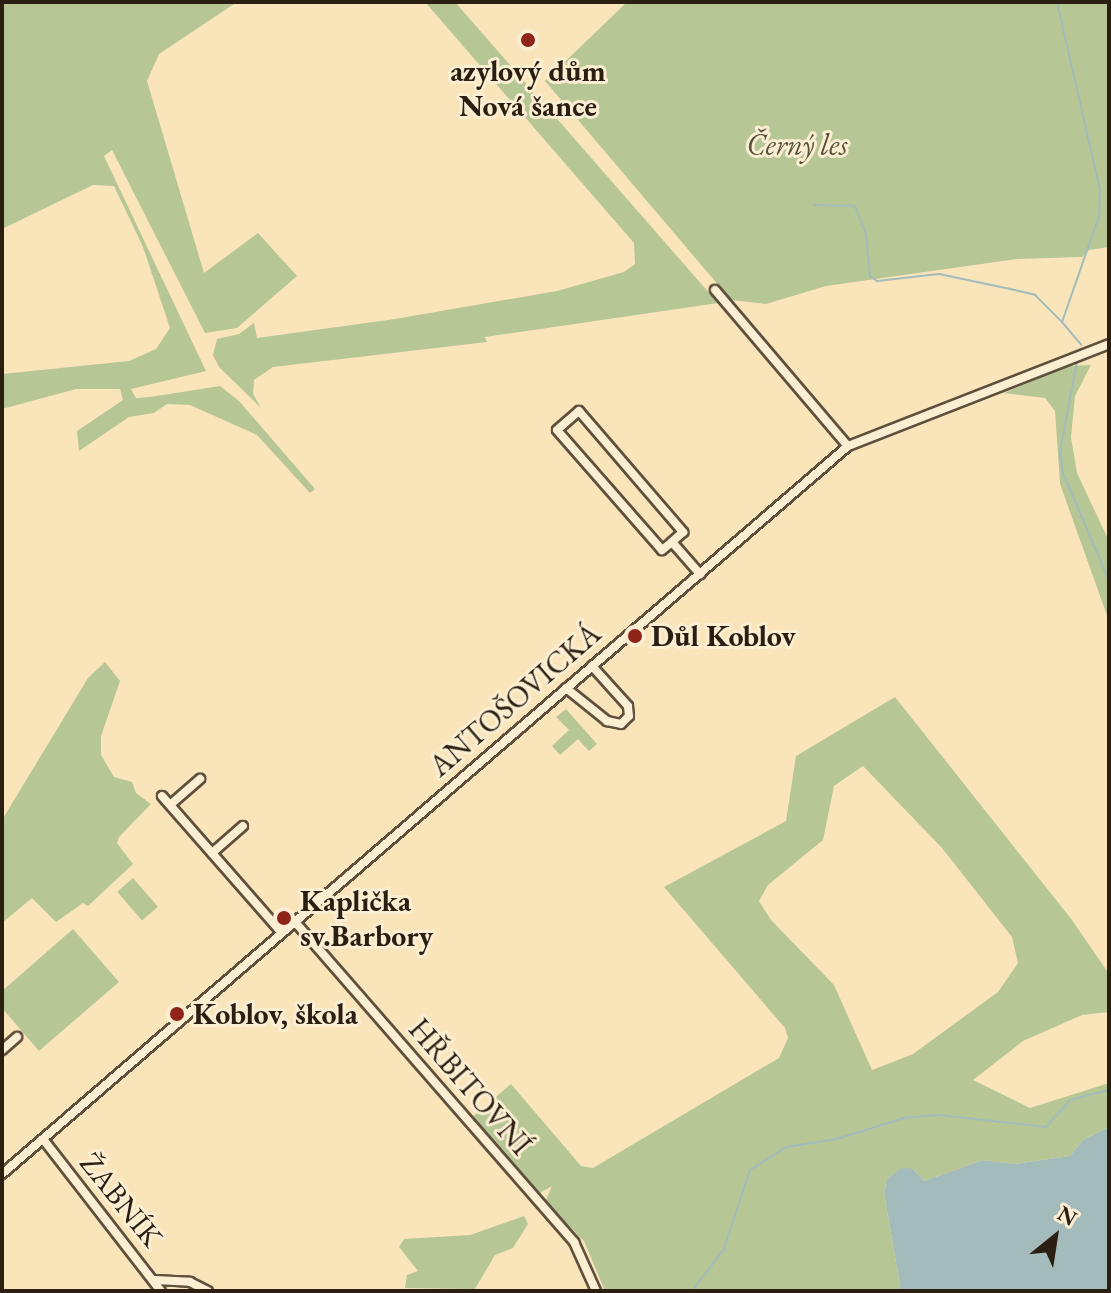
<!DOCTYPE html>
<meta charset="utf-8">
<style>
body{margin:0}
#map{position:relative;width:1111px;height:1293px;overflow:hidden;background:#fae5bb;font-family:"EB Garamond",serif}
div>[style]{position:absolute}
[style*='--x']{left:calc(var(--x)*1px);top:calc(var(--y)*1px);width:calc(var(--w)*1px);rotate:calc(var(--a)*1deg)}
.green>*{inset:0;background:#b7c695;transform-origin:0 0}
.water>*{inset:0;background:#a3bcbb}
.stream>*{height:2px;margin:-1px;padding:0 1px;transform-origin:1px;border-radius:1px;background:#a3bcbb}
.roads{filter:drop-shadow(2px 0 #5e503c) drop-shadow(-2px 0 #5e503c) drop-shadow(0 2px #5e503c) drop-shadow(0 -2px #5e503c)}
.minor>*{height:8px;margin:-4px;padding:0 4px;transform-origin:4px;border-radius:4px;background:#fceed3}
.dots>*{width:22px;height:22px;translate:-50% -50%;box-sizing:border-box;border:4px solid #fceed3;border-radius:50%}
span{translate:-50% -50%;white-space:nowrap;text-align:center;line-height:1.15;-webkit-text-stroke:6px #fceed3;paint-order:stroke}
.poi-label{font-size:30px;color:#2a1f11;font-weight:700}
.left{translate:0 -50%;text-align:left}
.park-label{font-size:30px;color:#545139;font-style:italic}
.street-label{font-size:30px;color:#2a1f11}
.frame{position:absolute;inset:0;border:4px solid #2a1f11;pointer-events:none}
.north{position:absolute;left:1015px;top:1197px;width:80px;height:80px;-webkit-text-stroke:6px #fceed3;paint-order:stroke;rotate:30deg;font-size:22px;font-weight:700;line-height:32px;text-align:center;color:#2a1f11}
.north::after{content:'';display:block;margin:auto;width:28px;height:36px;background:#2a1f11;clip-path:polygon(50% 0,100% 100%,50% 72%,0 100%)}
</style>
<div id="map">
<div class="green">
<i style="clip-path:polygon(2px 2px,237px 2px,159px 54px,147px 81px,204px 273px,258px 233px,297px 276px,237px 328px,205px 333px,112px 150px,104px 156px,206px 371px,131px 389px,136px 398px,150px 397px,220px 386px,239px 401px,315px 489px,310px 493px,257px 435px,190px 405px,167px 404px,154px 413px,129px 417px,79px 451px,77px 431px,123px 400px,120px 389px,76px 389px,2px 409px,2px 374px,129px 361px,156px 349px,170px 328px,143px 247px,114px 186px,93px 185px,2px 229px)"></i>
<i style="clip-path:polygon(425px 2px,455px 2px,718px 303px,485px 337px,487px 342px,273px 367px,254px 380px,253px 394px,261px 408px,219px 367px,213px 355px,217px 339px,239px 334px,254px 323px,257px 338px,395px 319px,557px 291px,624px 272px,635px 264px,634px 243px)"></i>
<i style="clip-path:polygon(627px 2px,1109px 2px,1109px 247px,1089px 250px,1082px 257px,1017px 259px,826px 286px,766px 304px,731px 300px,545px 81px)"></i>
<i style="clip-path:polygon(1091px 365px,1075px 396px,1071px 437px,1077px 473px,1109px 541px,1109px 621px,1060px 484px,1055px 411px,1045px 398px,1004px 393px,1068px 366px)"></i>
<i style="clip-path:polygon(105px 662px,120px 681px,101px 736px,101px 755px,114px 777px,132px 782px,136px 793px,151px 804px,119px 837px,117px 843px,133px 864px,88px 906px,83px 903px,56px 922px,32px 898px,2px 923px,2px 820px,88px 678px)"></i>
<i style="clip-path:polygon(evenodd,895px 697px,1072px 920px,1109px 974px,1109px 1012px,1082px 1015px,1023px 1041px,973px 1080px,1030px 1108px,1109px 1083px,1109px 1127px,1083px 1140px,1070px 1156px,1014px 1164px,983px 1160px,924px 1181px,913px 1169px,900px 1169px,887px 1179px,884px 1193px,901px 1291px,605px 1291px,584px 1241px,545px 1202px,552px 1186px,536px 1195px,470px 1119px,511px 1084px,581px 1166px,593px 1168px,779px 1058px,788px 1038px,785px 1028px,664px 887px,786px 821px,796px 756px,895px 697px,863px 766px,942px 848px,1012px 937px,1018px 963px,998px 992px,913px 1054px,872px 1070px,834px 985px,771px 920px,759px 901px,768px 885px,823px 840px,834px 786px,863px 766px)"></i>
<i style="clip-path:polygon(566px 709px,597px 744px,589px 751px,578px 739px,560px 755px,552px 746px,569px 730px,556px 717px)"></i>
<i style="left:133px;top:878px;width:38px;height:21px;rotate:49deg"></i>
<i style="clip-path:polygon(73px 929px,119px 982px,39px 1051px,2px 1008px,2px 991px)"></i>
<i style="clip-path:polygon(524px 1216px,528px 1224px,513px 1248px,495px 1255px,475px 1289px,405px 1288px,407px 1275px,418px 1271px,399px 1247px,404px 1239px,470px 1235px)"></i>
</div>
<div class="water">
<i style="clip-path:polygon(1109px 1127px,1109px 1291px,901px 1291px,884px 1193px,887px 1179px,901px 1168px,913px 1169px,924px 1181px,983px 1160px,1014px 1164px,1070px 1156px,1083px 1140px)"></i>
</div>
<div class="stream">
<i style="--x:1057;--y:2;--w:193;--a:77.1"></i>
<i style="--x:1100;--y:190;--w:26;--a:92"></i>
<i style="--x:1099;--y:216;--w:112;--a:109.2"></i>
<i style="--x:1062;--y:322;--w:30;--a:50"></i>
<i style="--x:814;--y:205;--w:41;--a:1.4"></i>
<i style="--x:855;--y:206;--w:31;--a:69"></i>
<i style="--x:866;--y:235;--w:41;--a:84.4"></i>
<i style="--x:870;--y:276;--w:9;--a:36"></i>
<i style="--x:877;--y:281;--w:62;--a:-6.4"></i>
<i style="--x:939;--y:274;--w:73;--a:11.9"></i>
<i style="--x:1010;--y:289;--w:26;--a:13"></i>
<i style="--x:1035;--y:295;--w:37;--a:45"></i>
<i style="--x:1077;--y:361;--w:93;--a:100.6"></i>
<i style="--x:1060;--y:452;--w:21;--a:82"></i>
<i style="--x:1063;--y:473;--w:117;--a:66.9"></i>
<i style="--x:692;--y:1291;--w:53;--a:-52.7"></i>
<i style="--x:724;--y:1249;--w:83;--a:-71.8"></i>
<i style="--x:750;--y:1170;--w:43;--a:-32.6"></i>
<i style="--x:786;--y:1147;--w:52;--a:-8.9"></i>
<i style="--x:837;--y:1139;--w:70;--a:-17.4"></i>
<i style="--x:904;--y:1118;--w:34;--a:-5"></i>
<i style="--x:938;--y:1115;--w:109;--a:6.3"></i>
<i style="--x:1046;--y:1127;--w:36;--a:-48"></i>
<i style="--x:1070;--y:1100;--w:40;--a:-14.4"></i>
</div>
<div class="roads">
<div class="minor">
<i style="--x:715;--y:290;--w:205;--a:49.6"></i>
<i style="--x:672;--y:542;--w:13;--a:141"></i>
<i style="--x:662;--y:550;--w:159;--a:-131.2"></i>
<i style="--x:557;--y:430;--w:29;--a:-41"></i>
<i style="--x:579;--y:411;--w:160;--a:49.3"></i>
<i style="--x:683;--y:532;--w:15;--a:138"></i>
<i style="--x:672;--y:542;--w:43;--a:48.8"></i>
<i style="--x:566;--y:688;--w:53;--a:38.8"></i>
<i style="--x:607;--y:721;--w:14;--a:12"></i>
<i style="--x:621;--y:724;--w:11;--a:-45"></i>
<i style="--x:629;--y:716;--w:10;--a:-96"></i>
<i style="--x:628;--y:706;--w:54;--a:-132"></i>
<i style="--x:162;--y:796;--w:182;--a:48.8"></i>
<i style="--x:170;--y:805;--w:40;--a:-41"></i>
<i style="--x:212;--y:853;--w:41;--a:-41.1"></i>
<i style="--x:295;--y:922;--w:425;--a:48.9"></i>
<i style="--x:574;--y:1242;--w:54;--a:65.8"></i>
<i style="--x:2;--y:1050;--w:20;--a:-41"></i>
<i style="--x:43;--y:1139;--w:192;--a:52.2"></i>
<i style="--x:2;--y:1174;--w:1116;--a:-40.71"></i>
<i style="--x:848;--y:446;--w:280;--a:-21.3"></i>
<i style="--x:155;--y:1280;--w:35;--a:3"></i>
<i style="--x:190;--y:1282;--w:20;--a:27"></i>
</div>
</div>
<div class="dots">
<i style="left:528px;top:40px;background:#8f2418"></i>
<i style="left:635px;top:636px;background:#8f2418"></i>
<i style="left:284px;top:918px;background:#8f2418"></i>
<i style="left:177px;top:1014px;background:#8f2418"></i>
</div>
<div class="poi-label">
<span style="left:528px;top:88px">azylový dům<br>Nová šance</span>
<span class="left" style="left:651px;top:636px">Důl Koblov</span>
<span class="left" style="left:300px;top:918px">Kaplička<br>sv.Barbory</span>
<span class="left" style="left:193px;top:1014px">Koblov, škola</span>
</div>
<div class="park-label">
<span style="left:797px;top:145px">Černý les</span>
</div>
<div class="street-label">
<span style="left:515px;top:700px;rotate:-41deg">ANTOŠOVICKÁ</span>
<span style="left:470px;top:1087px;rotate:49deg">HŘBITOVNÍ</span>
<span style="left:121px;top:1200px;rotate:51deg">ŽABNÍK</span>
</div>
<div class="frame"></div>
<div class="north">N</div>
</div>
